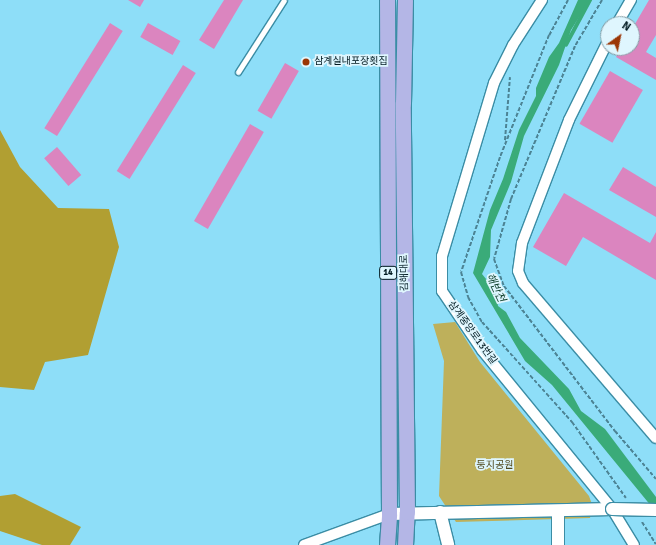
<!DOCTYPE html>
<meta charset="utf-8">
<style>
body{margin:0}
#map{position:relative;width:656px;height:545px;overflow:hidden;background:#8edef8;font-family:Signika,"Noto Sans KR",sans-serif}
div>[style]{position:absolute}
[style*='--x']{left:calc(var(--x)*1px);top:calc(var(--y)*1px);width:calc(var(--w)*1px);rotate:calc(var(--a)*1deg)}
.green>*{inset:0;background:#beb05b}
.forest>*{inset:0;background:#b19f32}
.water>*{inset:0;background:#3aab79}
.stream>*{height:3.5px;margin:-1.75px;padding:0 1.75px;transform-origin:1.75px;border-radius:1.75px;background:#3aab79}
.building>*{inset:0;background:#db85bf;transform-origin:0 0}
.path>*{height:2px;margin-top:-1px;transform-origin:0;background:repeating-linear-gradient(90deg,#4c8394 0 4px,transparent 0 6px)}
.roads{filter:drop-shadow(1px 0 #3b8da5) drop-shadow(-1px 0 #3b8da5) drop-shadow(0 1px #3b8da5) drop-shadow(0 -1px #3b8da5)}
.service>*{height:5px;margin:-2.5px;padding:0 2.5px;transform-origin:2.5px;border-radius:2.5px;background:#fff}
.minor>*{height:10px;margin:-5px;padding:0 5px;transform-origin:5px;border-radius:5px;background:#fff}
.tertiary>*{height:12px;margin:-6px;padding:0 6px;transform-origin:6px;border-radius:6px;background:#fff}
.primary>*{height:15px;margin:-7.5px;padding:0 7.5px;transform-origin:7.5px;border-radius:7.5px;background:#b4b6e6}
.bridges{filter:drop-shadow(1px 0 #3b8da5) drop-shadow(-1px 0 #3b8da5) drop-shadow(0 1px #3b8da5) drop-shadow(0 -1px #3b8da5)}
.tertiary-bridge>*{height:12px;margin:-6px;padding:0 6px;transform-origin:6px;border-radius:6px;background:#fff}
.dots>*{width:11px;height:11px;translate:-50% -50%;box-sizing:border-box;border:2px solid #dff6fe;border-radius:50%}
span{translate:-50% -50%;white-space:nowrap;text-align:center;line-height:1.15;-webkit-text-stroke:3.5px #dff6fe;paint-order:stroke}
.shield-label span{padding:1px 3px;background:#dff6fe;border:1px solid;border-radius:3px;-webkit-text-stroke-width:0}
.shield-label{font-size:9px;color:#011a21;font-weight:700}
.poi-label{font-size:10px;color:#011a21}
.left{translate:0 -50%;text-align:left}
.street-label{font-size:10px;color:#011a21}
.park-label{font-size:10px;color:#50491d}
.water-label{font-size:11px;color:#0e3e29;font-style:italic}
.north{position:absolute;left:600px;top:16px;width:40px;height:40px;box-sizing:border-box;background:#dff6fe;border:1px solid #869ea6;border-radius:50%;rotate:33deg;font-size:11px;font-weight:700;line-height:16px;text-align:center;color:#011a21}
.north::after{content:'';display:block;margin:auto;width:14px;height:18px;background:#9b3606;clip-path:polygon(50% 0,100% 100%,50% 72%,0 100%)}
</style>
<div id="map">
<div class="green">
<i style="clip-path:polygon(455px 322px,480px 362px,589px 496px,593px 507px,590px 518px,456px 522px,439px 496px,444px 361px,433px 324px)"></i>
</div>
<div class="forest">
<i style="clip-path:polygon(0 130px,20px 167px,58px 208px,109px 209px,119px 247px,88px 355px,45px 362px,34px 390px,0 387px)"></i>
<i style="clip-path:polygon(15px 494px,81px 527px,70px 545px,42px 545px,0 531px,0 496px)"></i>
</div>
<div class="water">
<i style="clip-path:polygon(578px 0,590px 0,571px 30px,559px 65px,524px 136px,511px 182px,491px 230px,490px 257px,482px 274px,495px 290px,498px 306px,506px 312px,520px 338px,569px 389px,581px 411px,605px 429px,656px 497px,656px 512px,552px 385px,525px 361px,473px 273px,490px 210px,503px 179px,519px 130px,536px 96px,536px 88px,549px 57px,559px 43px)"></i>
</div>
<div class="stream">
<i style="--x:566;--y:45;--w:51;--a:-61.9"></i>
</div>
<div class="building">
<i style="clip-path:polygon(128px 0,144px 0,140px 7px)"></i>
<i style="clip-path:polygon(224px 0,243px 0,214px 49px,199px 40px)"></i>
<i style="clip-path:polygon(649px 0,656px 0,656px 35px,646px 52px,656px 58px,656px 80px,616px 57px,621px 48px,632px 48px,632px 29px)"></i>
<i style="left:110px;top:23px;width:15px;height:124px;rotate:32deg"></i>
<i style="left:148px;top:23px;width:37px;height:16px;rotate:29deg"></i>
<i style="left:285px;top:63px;width:16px;height:55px;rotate:30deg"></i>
<i style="left:183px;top:65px;width:15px;height:125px;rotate:32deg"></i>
<i style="left:610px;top:71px;width:38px;height:61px;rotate:30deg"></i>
<i style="left:250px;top:124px;width:16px;height:112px;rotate:30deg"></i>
<i style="left:57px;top:147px;width:37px;height:17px;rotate:49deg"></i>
<i style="clip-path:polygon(623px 167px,656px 187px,656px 217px,609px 190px)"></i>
<i style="clip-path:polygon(564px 193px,650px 243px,656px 232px,656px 280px,583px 237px,566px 266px,533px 247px)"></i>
</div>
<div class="path">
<i style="--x:568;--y:0;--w:40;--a:118"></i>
<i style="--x:549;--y:35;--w:131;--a:111.9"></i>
<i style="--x:500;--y:157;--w:121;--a:108.7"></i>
<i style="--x:461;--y:272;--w:26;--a:74"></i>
<i style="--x:468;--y:297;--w:29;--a:61"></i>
<i style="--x:482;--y:322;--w:135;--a:48"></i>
<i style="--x:572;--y:422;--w:93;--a:54.6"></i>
<i style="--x:602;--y:0;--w:53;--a:120.4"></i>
<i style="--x:575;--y:46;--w:166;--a:112.7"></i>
<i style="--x:511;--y:199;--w:62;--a:105.8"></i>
<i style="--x:494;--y:259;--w:29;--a:70"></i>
<i style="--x:504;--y:286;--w:183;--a:52.6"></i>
<i style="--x:615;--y:431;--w:63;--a:49.5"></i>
<i style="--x:505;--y:140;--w:63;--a:-85.5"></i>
<i style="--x:642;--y:522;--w:26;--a:58"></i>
</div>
<div class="roads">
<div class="service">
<i style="--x:238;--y:72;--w:85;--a:-57.4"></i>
</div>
<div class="minor">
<i style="--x:542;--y:0;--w:54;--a:122.8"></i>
<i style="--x:513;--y:45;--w:42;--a:116.6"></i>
<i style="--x:494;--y:83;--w:181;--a:106.7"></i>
<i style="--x:442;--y:256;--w:35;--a:90"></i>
<i style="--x:442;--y:291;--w:71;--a:55.9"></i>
<i style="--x:482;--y:350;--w:205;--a:50.7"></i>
<i style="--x:612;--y:509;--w:42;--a:58.6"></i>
<i style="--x:617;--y:24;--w:28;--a:-60"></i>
<i style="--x:608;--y:41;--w:88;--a:116.3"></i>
<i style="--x:569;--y:120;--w:132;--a:110.9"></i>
<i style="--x:522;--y:243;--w:28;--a:98"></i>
<i style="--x:518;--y:271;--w:13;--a:67"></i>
<i style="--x:523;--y:283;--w:204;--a:49.4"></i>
<i style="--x:304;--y:545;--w:90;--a:-20"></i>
</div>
<div class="tertiary">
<i style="--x:440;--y:512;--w:34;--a:76"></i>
<i style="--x:389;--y:514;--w:223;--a:-1.3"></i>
<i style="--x:558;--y:545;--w:33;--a:-90"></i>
</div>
<div class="primary">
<i style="--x:387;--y:545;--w:31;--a:-86"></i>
<i style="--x:389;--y:514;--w:514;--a:-90.22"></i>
<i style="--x:405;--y:545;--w:33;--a:-87"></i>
<i style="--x:407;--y:512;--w:409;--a:-90.6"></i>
<i style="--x:403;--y:103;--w:103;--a:-88.9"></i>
</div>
</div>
<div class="bridges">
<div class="tertiary-bridge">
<i style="--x:612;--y:509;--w:44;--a:1.3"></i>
</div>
</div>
<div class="dots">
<i style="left:306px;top:62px;background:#9b3606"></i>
</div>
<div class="shield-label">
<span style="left:388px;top:273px">14</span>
</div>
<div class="poi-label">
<span class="left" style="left:314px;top:62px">삼계실내포장횟집</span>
</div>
<div class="street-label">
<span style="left:405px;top:273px;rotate:-91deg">김해대로</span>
<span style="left:472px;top:333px;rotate:54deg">삼계중앙로13번길</span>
</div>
<div class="park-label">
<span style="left:495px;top:466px">둥지공원</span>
</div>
<div class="water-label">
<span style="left:495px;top:288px;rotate:64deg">해반천</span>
</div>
<div class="north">N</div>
</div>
